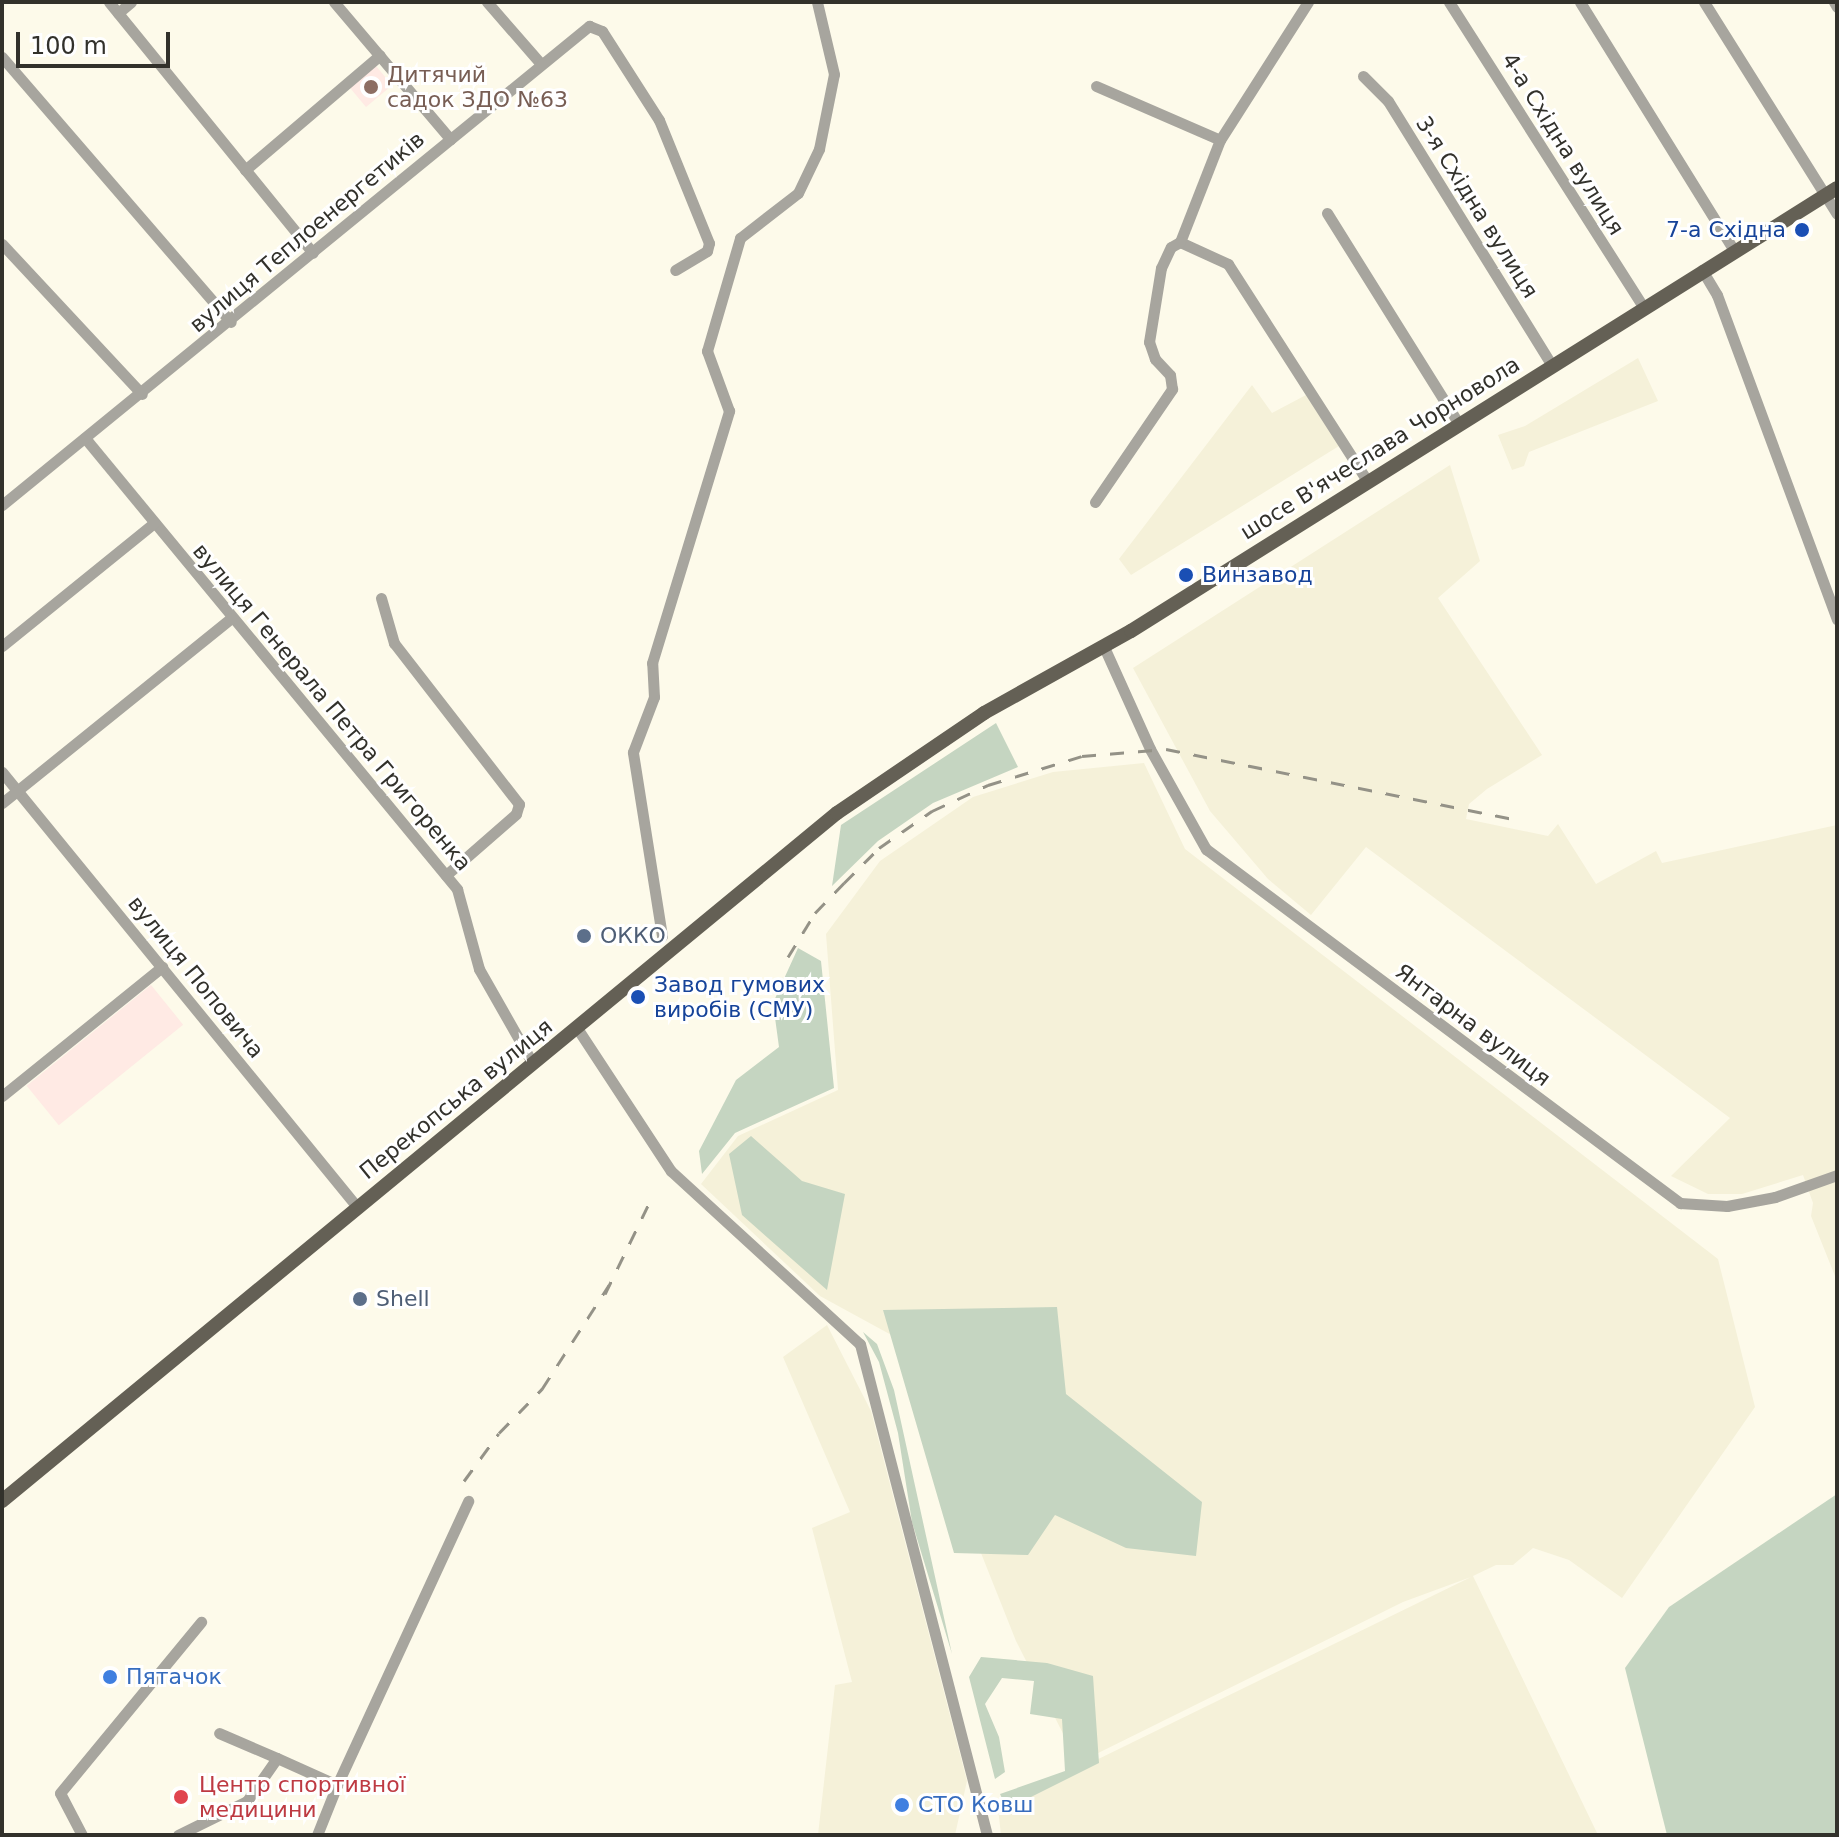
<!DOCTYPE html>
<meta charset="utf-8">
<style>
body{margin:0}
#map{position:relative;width:1839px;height:1837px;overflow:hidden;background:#fdfaea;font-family:"DejaVu Sans",sans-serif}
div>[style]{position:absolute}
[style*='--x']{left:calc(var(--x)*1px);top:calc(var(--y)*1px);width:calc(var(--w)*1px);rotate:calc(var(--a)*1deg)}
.built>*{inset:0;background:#f5f1d9}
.education>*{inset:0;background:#ffeae4;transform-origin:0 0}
.green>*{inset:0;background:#c5d5c1}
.minor>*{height:11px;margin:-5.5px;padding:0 5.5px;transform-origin:5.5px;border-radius:5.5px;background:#a7a59e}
.major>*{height:14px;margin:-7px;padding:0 7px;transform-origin:7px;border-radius:7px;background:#646055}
.rail>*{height:3px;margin-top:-1.5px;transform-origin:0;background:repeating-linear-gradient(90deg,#949287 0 14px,transparent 0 28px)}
.dots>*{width:22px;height:22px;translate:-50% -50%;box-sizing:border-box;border:4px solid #fff;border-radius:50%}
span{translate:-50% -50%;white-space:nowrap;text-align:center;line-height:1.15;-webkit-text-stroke:6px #fff;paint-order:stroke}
.education-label{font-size:22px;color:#785e54}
.left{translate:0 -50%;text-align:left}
.street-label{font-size:22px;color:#32312b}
.transit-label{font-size:22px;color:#164399}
.right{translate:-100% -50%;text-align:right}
.service-label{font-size:22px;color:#4e5e75}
.shop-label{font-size:22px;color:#366cbe}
.health-label{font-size:22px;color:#be3a42}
.frame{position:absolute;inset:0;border:4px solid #32312b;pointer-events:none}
.scale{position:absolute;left:16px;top:32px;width:154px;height:36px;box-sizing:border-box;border:4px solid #32312b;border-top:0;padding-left:10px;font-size:24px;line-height:28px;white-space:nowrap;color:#32312b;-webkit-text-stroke:6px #fff;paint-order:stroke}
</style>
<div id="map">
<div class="built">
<i style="clip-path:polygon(1638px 358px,1658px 401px,1529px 452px,1524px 466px,1512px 470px,1498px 435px,1525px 426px)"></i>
<i style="clip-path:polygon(1252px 385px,1272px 413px,1306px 395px,1339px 446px,1131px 575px,1119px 559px)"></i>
<i style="clip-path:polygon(1450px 465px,1480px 561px,1438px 598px,1542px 755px,1487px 789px,1469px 804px,1466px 819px,1548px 836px,1558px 824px,1596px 884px,1656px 851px,1662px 863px,1837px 825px,1837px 1281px,1811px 1216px,1813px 1203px,1803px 1175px,1742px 1194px,1708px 1194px,1671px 1176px,1730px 1118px,1366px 847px,1311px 915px,1268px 879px,1210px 811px,1133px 668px)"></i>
<i style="clip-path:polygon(1144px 763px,1185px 849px,1718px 1259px,1755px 1407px,1622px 1598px,1569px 1560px,1533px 1548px,1513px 1565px,1496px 1565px,1473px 1576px,1598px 1835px,1001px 1835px,998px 1808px,1471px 1577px,1403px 1602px,1078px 1763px,1016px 1641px,895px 1337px,820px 1296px,701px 1184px,738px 1136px,838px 1090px,826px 934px,880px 861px,973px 797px,1053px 772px)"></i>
<i style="clip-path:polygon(827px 1325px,871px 1411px,967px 1781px,955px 1835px,818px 1835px,835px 1685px,852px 1682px,812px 1528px,850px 1512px,783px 1357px)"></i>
</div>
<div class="education">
<i style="left:376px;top:66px;width:25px;height:34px;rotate:50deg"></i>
<i style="left:151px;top:985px;width:51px;height:160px;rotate:51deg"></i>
</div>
<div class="green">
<i style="clip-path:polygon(996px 723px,1018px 767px,933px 803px,878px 841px,832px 886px,841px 825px)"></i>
<i style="clip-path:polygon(798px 948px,821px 961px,834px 1088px,735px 1133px,702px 1174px,699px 1151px,736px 1080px,779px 1047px,773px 1003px)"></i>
<i style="clip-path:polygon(751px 1136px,802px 1181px,845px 1194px,827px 1290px,742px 1215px,729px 1154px)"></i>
<i style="clip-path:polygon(1057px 1307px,1066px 1394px,1202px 1502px,1196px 1556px,1126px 1548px,1055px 1515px,1028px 1555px,954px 1553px,883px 1310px)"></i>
<i style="clip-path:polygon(863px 1332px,877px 1344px,894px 1390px,952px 1654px,912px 1522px,898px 1433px,879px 1362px)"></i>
<i style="clip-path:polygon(1837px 1494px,1837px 1835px,1667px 1835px,1625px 1668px,1669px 1607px)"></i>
<i style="clip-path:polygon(981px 1657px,1047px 1663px,1093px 1676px,1099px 1763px,1007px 1809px,1000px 1794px,1065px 1771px,1062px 1719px,1030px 1714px,1034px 1681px,1002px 1678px,985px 1704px,999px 1737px,1005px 1772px,995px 1779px,969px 1677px)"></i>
</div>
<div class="minor">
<i style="--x:109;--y:2;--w:323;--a:50.9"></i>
<i style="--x:334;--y:2;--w:180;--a:49.7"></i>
<i style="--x:487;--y:2;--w:82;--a:48.9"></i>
<i style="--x:1449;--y:2;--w:363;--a:57.5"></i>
<i style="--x:1580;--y:2;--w:291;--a:58.2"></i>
<i style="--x:1704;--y:2;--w:250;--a:57.9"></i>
<i style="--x:1834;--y:2;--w:6;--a:59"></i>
<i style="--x:118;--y:13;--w:17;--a:-40"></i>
<i style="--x:2;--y:57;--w:350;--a:49.2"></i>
<i style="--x:1363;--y:76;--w:35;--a:45"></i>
<i style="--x:1388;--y:101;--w:311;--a:58.2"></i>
<i style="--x:1096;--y:86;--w:135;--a:23.5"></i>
<i style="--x:245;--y:170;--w:177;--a:-40.4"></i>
<i style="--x:1327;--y:213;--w:249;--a:58"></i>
<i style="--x:1180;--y:242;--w:53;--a:24.6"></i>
<i style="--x:1228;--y:264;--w:259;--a:57.3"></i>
<i style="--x:1180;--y:242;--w:110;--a:-68.6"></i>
<i style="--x:1220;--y:140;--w:164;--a:-57.5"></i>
<i style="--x:2;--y:244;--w:205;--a:47"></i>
<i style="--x:1702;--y:270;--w:29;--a:59"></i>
<i style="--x:1717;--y:295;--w:346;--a:69.7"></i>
<i style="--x:85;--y:438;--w:585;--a:50.48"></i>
<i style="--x:457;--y:889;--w:83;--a:74.6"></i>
<i style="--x:479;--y:969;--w:109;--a:60.4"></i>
<i style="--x:1095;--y:502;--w:137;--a:-55.7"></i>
<i style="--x:1172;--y:389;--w:14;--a:-98"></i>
<i style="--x:1170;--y:375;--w:22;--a:-133"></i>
<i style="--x:1155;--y:359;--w:18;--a:-109"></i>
<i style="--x:1149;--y:342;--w:75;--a:-80.8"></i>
<i style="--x:1161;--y:268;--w:23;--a:-65"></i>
<i style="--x:1171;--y:247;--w:10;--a:-29"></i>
<i style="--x:2;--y:505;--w:758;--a:-39.21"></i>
<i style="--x:589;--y:26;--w:14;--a:21"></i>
<i style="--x:602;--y:31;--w:106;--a:57.4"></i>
<i style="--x:659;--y:120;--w:133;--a:67.9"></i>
<i style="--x:709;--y:243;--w:8;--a:104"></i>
<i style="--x:707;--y:251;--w:37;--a:149"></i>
<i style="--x:381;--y:598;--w:47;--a:73.9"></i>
<i style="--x:394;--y:643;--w:204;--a:52.2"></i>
<i style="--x:519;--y:804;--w:10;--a:107"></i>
<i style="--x:516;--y:814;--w:93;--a:138.9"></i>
<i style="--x:2;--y:646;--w:196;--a:-39"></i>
<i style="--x:1104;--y:647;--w:112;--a:65.7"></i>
<i style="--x:1150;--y:749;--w:115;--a:60.8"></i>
<i style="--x:1206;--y:849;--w:592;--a:36.75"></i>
<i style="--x:1680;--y:1203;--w:47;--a:3.7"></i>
<i style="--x:1727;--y:1206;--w:49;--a:-10.6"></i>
<i style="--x:1775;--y:1197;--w:66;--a:-19.5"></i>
<i style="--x:2;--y:772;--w:563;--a:50.77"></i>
<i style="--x:2;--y:803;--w:294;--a:-38.9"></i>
<i style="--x:662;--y:936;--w:186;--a:-99"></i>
<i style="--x:633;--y:752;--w:59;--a:-69.1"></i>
<i style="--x:654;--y:697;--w:34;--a:-93"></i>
<i style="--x:652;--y:663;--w:264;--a:-73"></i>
<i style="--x:729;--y:411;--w:64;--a:-110.1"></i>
<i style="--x:707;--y:351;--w:118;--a:-73.7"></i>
<i style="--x:740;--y:238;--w:73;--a:-37.8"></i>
<i style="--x:798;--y:193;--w:49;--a:-64.5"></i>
<i style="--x:819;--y:149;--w:76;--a:-78.7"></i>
<i style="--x:834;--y:74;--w:74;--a:-103.3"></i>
<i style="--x:577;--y:1028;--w:171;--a:56.7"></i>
<i style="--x:671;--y:1171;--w:256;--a:42.5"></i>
<i style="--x:860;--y:1344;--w:507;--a:75.5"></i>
<i style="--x:2;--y:1096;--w:206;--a:-38.9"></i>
<i style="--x:277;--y:1758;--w:66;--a:24.2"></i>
<i style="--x:337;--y:1785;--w:313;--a:-65.2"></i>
<i style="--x:82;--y:1835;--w:47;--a:-117.6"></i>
<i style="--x:60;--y:1793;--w:222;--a:-50.5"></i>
<i style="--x:178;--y:1835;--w:77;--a:-26.2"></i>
<i style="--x:247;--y:1801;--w:52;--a:-55.1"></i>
<i style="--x:277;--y:1758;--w:63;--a:-156.7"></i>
<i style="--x:317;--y:1835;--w:54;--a:-68.2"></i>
</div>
<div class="major">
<i style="--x:2;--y:1501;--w:1082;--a:-39.49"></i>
<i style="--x:837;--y:813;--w:178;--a:-34.2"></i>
<i style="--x:984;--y:713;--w:168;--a:-29.2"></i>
<i style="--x:1131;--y:631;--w:833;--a:-32.11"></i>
</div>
<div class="rail">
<i style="--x:788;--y:957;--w:52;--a:-58.5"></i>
<i style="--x:815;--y:913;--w:42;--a:-46"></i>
<i style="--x:844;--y:883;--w:49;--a:-45"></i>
<i style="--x:879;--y:848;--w:65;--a:-34.9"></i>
<i style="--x:932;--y:811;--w:62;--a:-24.9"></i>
<i style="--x:988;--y:785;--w:98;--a:-17.1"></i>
<i style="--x:1082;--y:756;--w:84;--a:-4.8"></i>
<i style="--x:1166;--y:749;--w:358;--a:11.4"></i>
<i style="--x:605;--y:1294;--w:108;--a:-64.1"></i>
<i style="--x:464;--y:1481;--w:59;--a:-53.9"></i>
<i style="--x:499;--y:1433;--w:62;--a:-45.7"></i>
<i style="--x:542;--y:1389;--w:124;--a:-57.2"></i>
</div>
<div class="dots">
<i style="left:371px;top:87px;background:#8d6e63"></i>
<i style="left:1802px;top:230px;background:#1a4fb4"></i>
<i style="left:1186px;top:575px;background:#1a4fb4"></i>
<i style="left:584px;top:936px;background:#5c6f8a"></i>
<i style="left:638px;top:997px;background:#1a4fb4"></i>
<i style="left:360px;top:1299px;background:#5c6f8a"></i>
<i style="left:110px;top:1677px;background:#3f7fe0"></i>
<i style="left:181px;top:1797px;background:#e0444e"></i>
<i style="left:902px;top:1805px;background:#3f7fe0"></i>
</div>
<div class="education-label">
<span class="left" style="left:387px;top:87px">Дитячий<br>садок ЗДО №63</span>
</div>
<div class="street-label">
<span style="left:1563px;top:144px;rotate:58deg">4-а Східна вулиця</span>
<span style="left:1477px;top:207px;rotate:58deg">3-я Східна вулиця</span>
<span style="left:307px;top:232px;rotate:-40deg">вулиця Теплоенергетиків</span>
<span style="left:1380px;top:448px;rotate:-32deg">шосе В'ячеслава Чорновола</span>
<span style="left:332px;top:707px;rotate:50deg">вулиця Генерала Петра Григоренка</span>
<span style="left:196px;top:977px;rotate:51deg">вулиця Поповича</span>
<span style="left:1473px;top:1025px;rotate:37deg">Янтарна вулиця</span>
<span style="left:456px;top:1099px;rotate:-39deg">Перекопська вулиця</span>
</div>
<div class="transit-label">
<span class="right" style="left:1786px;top:230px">7-а Східна</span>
<span class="left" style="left:1202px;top:575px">Винзавод</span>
<span class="left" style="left:654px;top:997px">Завод гумових<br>виробів (СМУ)</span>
</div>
<div class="service-label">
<span class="left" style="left:600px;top:936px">ОККО</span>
<span class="left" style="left:376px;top:1299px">Shell</span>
</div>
<div class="shop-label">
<span class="left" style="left:126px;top:1677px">Пятачок</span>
<span class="left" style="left:918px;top:1805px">СТО Ковш</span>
</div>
<div class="health-label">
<span class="left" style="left:199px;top:1797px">Центр спортивної<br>медицини</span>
</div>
<div class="frame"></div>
<div class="scale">100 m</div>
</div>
